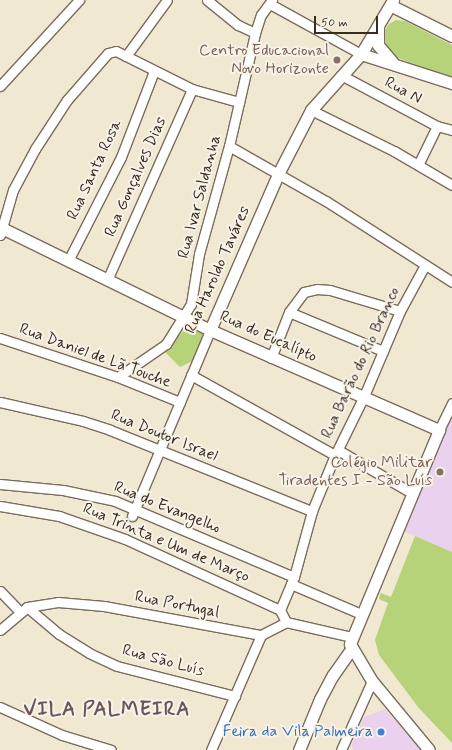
<!DOCTYPE html>
<meta charset="utf-8">
<style>
body{margin:0}
#map{position:relative;width:452px;height:750px;overflow:hidden;background:#f1e8d1;font-family:Mynerve,sans-serif}
div>[style]{position:absolute}
[style*='--x']{left:calc(var(--x)*1px);top:calc(var(--y)*1px);width:calc(var(--w)*1px);rotate:calc(var(--a)*1deg)}
.built>*{inset:0;background:#ead1ed}
.green>*{inset:0;background:#b6d379}
.roads{filter:drop-shadow(1px 0 #7b6c5d) drop-shadow(-1px 0 #7b6c5d) drop-shadow(0 1px #7b6c5d) drop-shadow(0 -1px #7b6c5d)}
.minor>*{height:9px;margin:-4.5px;padding:0 4.5px;transform-origin:4.5px;border-radius:4.5px;background:#fff}
.tertiary>*{height:11px;margin:-5.5px;padding:0 5.5px;transform-origin:5.5px;border-radius:5.5px;background:#fff}
.dots>*{width:11px;height:11px;translate:-50% -50%;box-sizing:border-box;border:2px solid #f7f3e8;border-radius:50%}
span{translate:-50% -50%;white-space:nowrap;text-align:center;line-height:1.15;-webkit-text-stroke:4px #f7f3e8;paint-order:stroke}
.education-label{font-size:16px;color:#785e54}
.right{translate:-100% -50%;text-align:right}
.street-label{font-size:16px;color:#3b2a1e}
.shop-label{font-size:16px;color:#366cbe}
.district-label{font-size:20px;color:#6b555c;font-weight:700;letter-spacing:1px}
.scale{position:absolute;left:314px;top:16px;width:64px;height:18px;box-sizing:border-box;border:2px solid #3b2a1e;border-top:0;padding-left:5px;font-size:12px;line-height:14px;white-space:nowrap;color:#3b2a1e;-webkit-text-stroke:3px #f7f3e8;paint-order:stroke}
</style>
<div id="map">
<div class="built">
<i style="clip-path:polygon(452px 414px,452px 552px,403px 531px)"></i>
<i style="clip-path:polygon(385px 709px,421px 750px,354px 750px,351px 746px,364px 717px)"></i>
</div>
<div class="green">
<i style="clip-path:polygon(396px 20px,405px 21px,452px 45px,452px 79px,385px 53px,381px 36px,389px 24px)"></i>
<i style="clip-path:polygon(190px 325px,206px 333px,193px 361px,180px 367px,163px 350px)"></i>
<i style="clip-path:polygon(415px 536px,452px 552px,452px 743px,418px 707px,379px 655px,375px 640px,388px 603px,379px 599px,380px 595px,381px 593px,391px 597px)"></i>
</div>
<div class="roads">
<div class="minor">
<i style="--x:207;--y:0;--w:40;--a:39"></i>
<i style="--x:238;--y:25;--w:19;--a:25"></i>
<i style="--x:270;--y:4;--w:104;--a:28.8"></i>
<i style="--x:126;--y:56;--w:69;--a:-53.8"></i>
<i style="--x:341;--y:75;--w:109;--a:28"></i>
<i style="--x:437;--y:126;--w:16;--a:15"></i>
<i style="--x:0;--y:86;--w:117;--a:-47.4"></i>
<i style="--x:311;--y:110;--w:93;--a:26.3"></i>
<i style="--x:394;--y:151;--w:67;--a:30.4"></i>
<i style="--x:229;--y:146;--w:112;--a:29.6"></i>
<i style="--x:326;--y:201;--w:150;--a:32.7"></i>
<i style="--x:418;--y:165;--w:43;--a:-64"></i>
<i style="--x:0;--y:235;--w:47;--a:-73.9"></i>
<i style="--x:13;--y:190;--w:47;--a:-61.8"></i>
<i style="--x:35;--y:149;--w:59;--a:-56.9"></i>
<i style="--x:67;--y:100;--w:62;--a:-48.9"></i>
<i style="--x:108;--y:53;--w:8;--a:-14"></i>
<i style="--x:116;--y:51;--w:85;--a:26.6"></i>
<i style="--x:192;--y:89;--w:49;--a:15.5"></i>
<i style="--x:69;--y:259;--w:114;--a:-63"></i>
<i style="--x:121;--y:157;--w:92;--a:-69"></i>
<i style="--x:108;--y:278;--w:207;--a:-66"></i>
<i style="--x:289;--y:312;--w:102;--a:22.5"></i>
<i style="--x:0;--y:338;--w:124;--a:18.3"></i>
<i style="--x:118;--y:377;--w:67;--a:22"></i>
<i style="--x:271;--y:358;--w:49;--a:-68.6"></i>
<i style="--x:289;--y:312;--w:25;--a:-53"></i>
<i style="--x:304;--y:292;--w:13;--a:-13"></i>
<i style="--x:317;--y:289;--w:13;--a:4"></i>
<i style="--x:330;--y:290;--w:73;--a:16.7"></i>
<i style="--x:191;--y:375;--w:165;--a:29.1"></i>
<i style="--x:118;--y:377;--w:58;--a:-34.5"></i>
<i style="--x:166;--y:344;--w:47;--a:-58"></i>
<i style="--x:191;--y:304;--w:51;--a:-80.9"></i>
<i style="--x:199;--y:254;--w:112;--a:-74.5"></i>
<i style="--x:229;--y:146;--w:116;--a:-77"></i>
<i style="--x:255;--y:33;--w:19;--a:-72"></i>
<i style="--x:261;--y:15;--w:19;--a:-54"></i>
<i style="--x:0;--y:402;--w:85;--a:12.9"></i>
<i style="--x:83;--y:421;--w:28;--a:18"></i>
<i style="--x:110;--y:430;--w:218;--a:21.9"></i>
<i style="--x:439;--y:430;--w:30;--a:-64"></i>
<i style="--x:338;--y:450;--w:86;--a:30.2"></i>
<i style="--x:0;--y:484;--w:63;--a:5.4"></i>
<i style="--x:63;--y:490;--w:53;--a:11.9"></i>
<i style="--x:115;--y:501;--w:194;--a:23"></i>
<i style="--x:0;--y:506;--w:60;--a:9.6"></i>
<i style="--x:59;--y:516;--w:70;--a:19.2"></i>
<i style="--x:125;--y:539;--w:170;--a:24.6"></i>
<i style="--x:280;--y:610;--w:13;--a:63"></i>
<i style="--x:132;--y:516;--w:202;--a:-67.2"></i>
<i style="--x:291;--y:584;--w:76;--a:23.2"></i>
<i style="--x:0;--y:591;--w:29;--a:46"></i>
<i style="--x:27;--y:607;--w:42;--a:40.2"></i>
<i style="--x:59;--y:634;--w:36;--a:32"></i>
<i style="--x:89;--y:653;--w:31;--a:25"></i>
<i style="--x:117;--y:666;--w:122;--a:14.3"></i>
<i style="--x:280;--y:610;--w:36;--a:-67"></i>
<i style="--x:294;--y:577;--w:68;--a:-74.7"></i>
<i style="--x:312;--y:511;--w:61;--a:-67.7"></i>
<i style="--x:335;--y:455;--w:66;--a:-63.8"></i>
<i style="--x:364;--y:396;--w:92;--a:-67"></i>
<i style="--x:400;--y:311;--w:52;--a:-61.5"></i>
<i style="--x:286;--y:622;--w:68;--a:12.8"></i>
<i style="--x:0;--y:630;--w:35;--a:-40"></i>
<i style="--x:27;--y:607;--w:31;--a:-9"></i>
<i style="--x:58;--y:602;--w:46;--a:5"></i>
<i style="--x:104;--y:606;--w:160;--a:10.5"></i>
<i style="--x:261;--y:635;--w:28;--a:-27"></i>
<i style="--x:0;--y:707;--w:68;--a:24.3"></i>
<i style="--x:62;--y:735;--w:51;--a:17"></i>
<i style="--x:211;--y:750;--w:125;--a:-66.5"></i>
<i style="--x:341;--y:750;--w:76;--a:-65.8"></i>
</div>
<div class="tertiary">
<i style="--x:392;--y:6;--w:67;--a:26.6"></i>
<i style="--x:378;--y:28;--w:17;--a:90"></i>
<i style="--x:378;--y:45;--w:23;--a:50"></i>
<i style="--x:361;--y:54;--w:96;--a:17.7"></i>
<i style="--x:0;--y:227;--w:234;--a:26.1"></i>
<i style="--x:210;--y:330;--w:250;--a:23.6"></i>
<i style="--x:439;--y:430;--w:232;--a:112.6"></i>
<i style="--x:350;--y:644;--w:43;--a:59.3"></i>
<i style="--x:372;--y:681;--w:89;--a:50.4"></i>
<i style="--x:210;--y:330;--w:170;--a:-66.4"></i>
<i style="--x:278;--y:174;--w:72;--a:-62.7"></i>
<i style="--x:311;--y:110;--w:75;--a:-48.2"></i>
<i style="--x:361;--y:54;--w:63;--a:-59.3"></i>
<i style="--x:299;--y:750;--w:55;--a:-67.6"></i>
<i style="--x:320;--y:699;--w:27;--a:-62"></i>
<i style="--x:333;--y:675;--w:32;--a:-55"></i>
</div>
</div>
<div class="dots">
<i style="left:337px;top:60px;background:#8d6e63"></i>
<i style="left:440px;top:472px;background:#8d6e63"></i>
<i style="left:381px;top:732px;background:#3f7fe0"></i>
</div>
<div class="education-label">
<span class="right" style="left:329px;top:60px">Centro Educacional<br>Novo Horizonte</span>
<span class="right" style="left:432px;top:472px">Colégio Militar<br>Tiradentes I - São Luís</span>
</div>
<div class="street-label">
<span style="left:403px;top:91px;rotate:28deg">Rua N</span>
<span style="left:95px;top:170px;rotate:-65deg">Rua Santa Rosa</span>
<span style="left:136px;top:177px;rotate:-66deg">Rua Gonçalves Dias</span>
<span style="left:200px;top:197px;rotate:-75deg">Rua Ivar Saldanha</span>
<span style="left:218px;top:270px;rotate:-66deg">Rua Haroldo Taváres</span>
<span style="left:268px;top:337px;rotate:24deg">Rua do Eucalípto</span>
<span style="left:95px;top:356px;rotate:20deg">Rua Daniel de Lã Touche</span>
<span style="left:361px;top:363px;rotate:-65deg">Rua Barão do Rio Branco</span>
<span style="left:164px;top:436px;rotate:22deg">Rua Doutor Israel</span>
<span style="left:167px;top:508px;rotate:22deg">Rua do Evangelho</span>
<span style="left:166px;top:543px;rotate:23deg">Rua Trinta e Um de Março</span>
<span style="left:177px;top:605px;rotate:11deg">Rua Portugal</span>
<span style="left:163px;top:661px;rotate:15deg">Rua São Luís</span>
</div>
<div class="shop-label">
<span class="right" style="left:373px;top:732px">Feira da Vila Palmeira</span>
</div>
<div class="district-label">
<span style="left:107px;top:709px">VILA PALMEIRA</span>
</div>
<div class="scale">50 m</div>
</div>
